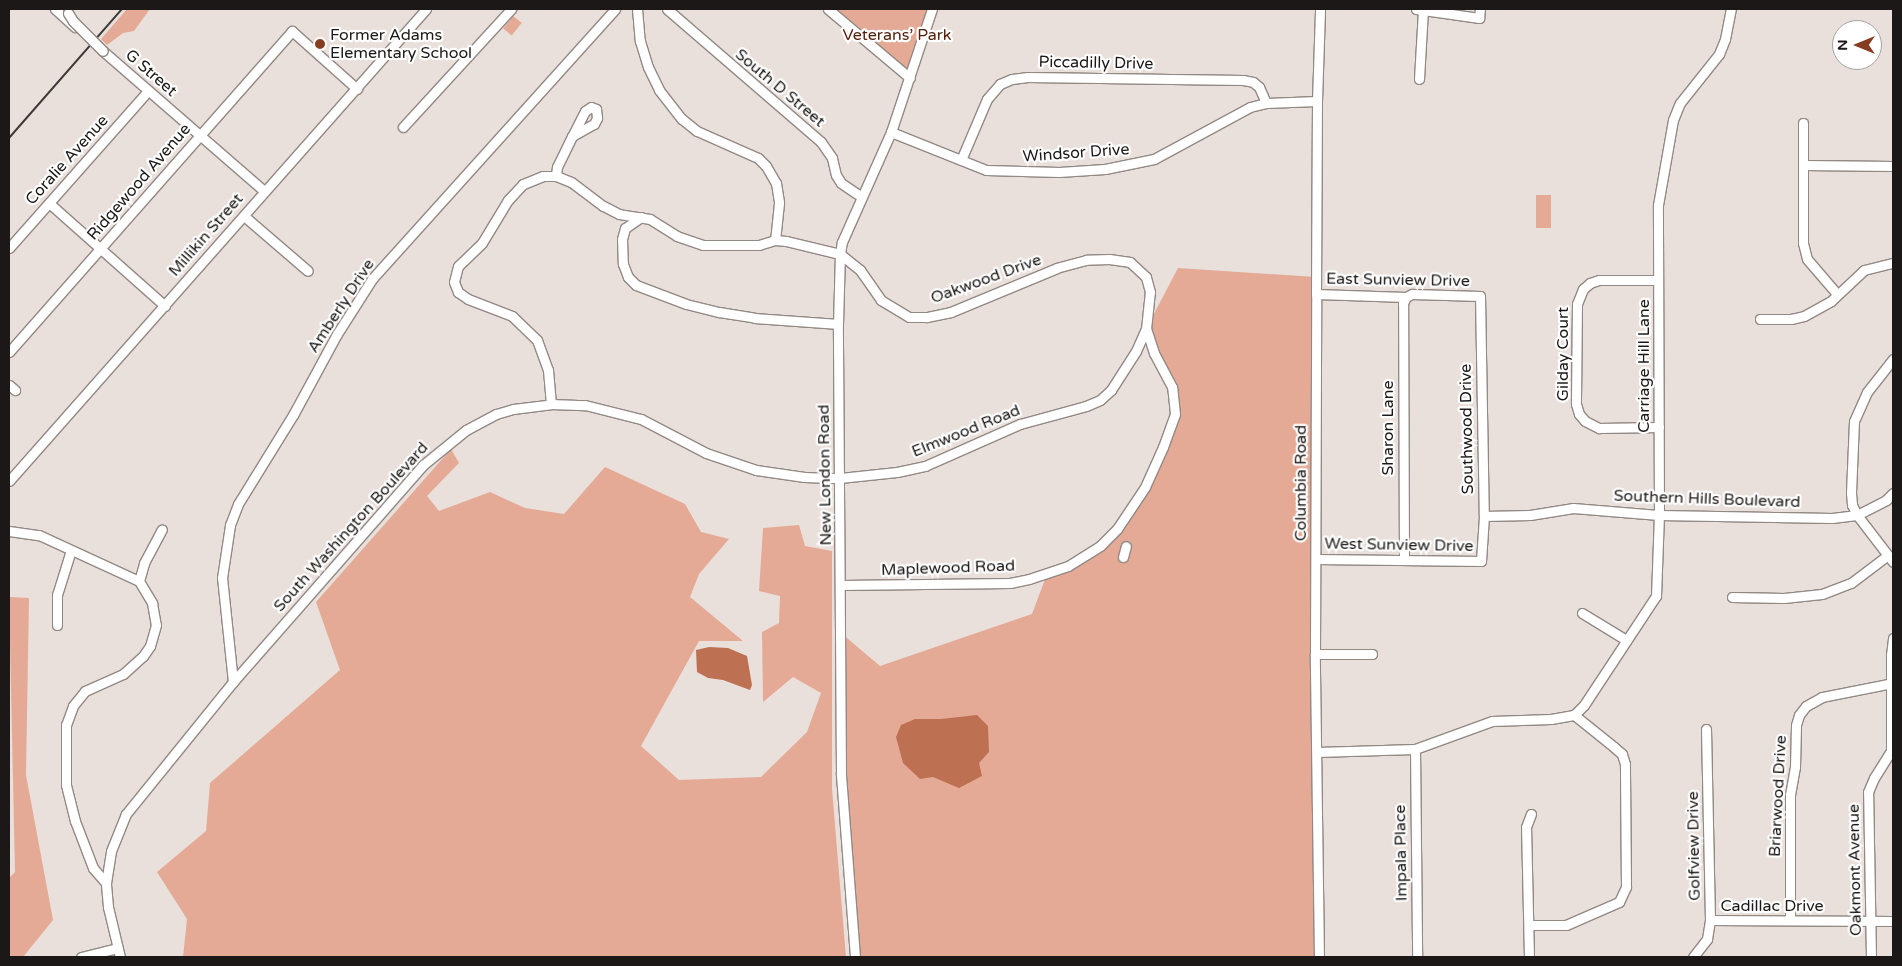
<!DOCTYPE html>
<meta charset="utf-8">
<style>
body{margin:0}
#map{position:relative;width:1902px;height:966px;overflow:hidden;background:#e9dfdb;font-family:"Varela Round",sans-serif}
div>[style]{position:absolute}
[style*='--x']{left:calc(var(--x)*1px);top:calc(var(--y)*1px);width:calc(var(--w)*1px);rotate:calc(var(--a)*1deg)}
.green>*{inset:0;background:#e5aa95;transform-origin:0 0}
.water>*{inset:0;background:#be7053}
.roads{filter:drop-shadow(1px 0 #928985) drop-shadow(-1px 0 #928985) drop-shadow(0 1px #928985) drop-shadow(0 -1px #928985)}
.minor>*{height:9px;margin:-4.5px;padding:0 4.5px;transform-origin:4.5px;border-radius:4.5px;background:#fff}
.rail>*{height:2px;margin:-1px;padding:0 1px;transform-origin:1px;border-radius:1px;background:#3d3938}
.bridges{filter:drop-shadow(1px 0 #928985) drop-shadow(-1px 0 #928985) drop-shadow(0 1px #928985) drop-shadow(0 -1px #928985)}
.minor-bridge>*{height:9px;margin:-4.5px;padding:0 4.5px;transform-origin:4.5px;border-radius:4.5px;background:#fff}
.dots>*{width:14px;height:14px;translate:-50% -50%;box-sizing:border-box;border:2px solid #fff;border-radius:50%}
span{translate:-50% -50%;white-space:nowrap;text-align:center;line-height:1.15;-webkit-text-stroke:4.5px #fff;paint-order:stroke}
.poi-label{font-size:16px;color:#1b1817}
.left{translate:0 -50%;text-align:left}
.park-label{font-size:16px;color:#54210c}
.street-label{font-size:16px;color:#1b1817}
.frame{position:absolute;inset:0;border:10px solid #1b1817;pointer-events:none}
.north{position:absolute;left:1832px;top:20px;width:50px;height:50px;box-sizing:border-box;background:#fff;border:1px solid #a4a3a2;border-radius:50%;rotate:270deg;font-size:14px;font-weight:700;line-height:20px;text-align:center;color:#1b1817}
.north::after{content:'';display:block;margin:auto;width:18px;height:22px;background:#863d20;clip-path:polygon(50% 0,100% 100%,50% 72%,0 100%)}
</style>
<div id="map">
<div class="green">
<i style="clip-path:polygon(127px 9px,150px 9px,134px 31px,123px 33px,107px 45px,101px 39px)"></i>
<i style="clip-path:polygon(828px 9px,932px 9px,910px 78px)"></i>
<i style="left:513px;top:16px;width:11px;height:16px;rotate:38deg"></i>
<i style="left:1536px;top:195px;width:15px;height:33px"></i>
<i style="clip-path:polygon(1178px 268px,1316px 277px,1319px 957px,855px 957px,844px 834px,841px 633px,880px 666px,1032px 614px,1047px 574px,1068px 566px,1117px 529px,1163px 447px,1174px 401px,1146px 329px)"></i>
<i style="clip-path:polygon(451px 449px,459px 463px,427px 496px,439px 511px,490px 492px,525px 508px,564px 514px,605px 467px,685px 504px,701px 532px,729px 539px,699px 574px,690px 597px,743px 641px,699px 641px,641px 746px,679px 780px,761px 777px,807px 732px,821px 693px,793px 677px,763px 702px,762px 632px,779px 623px,780px 596px,759px 591px,763px 528px,799px 525px,805px 546px,832px 551px,832px 789px,846px 957px,183px 957px,187px 919px,157px 872px,206px 831px,210px 783px,340px 670px,316px 602px)"></i>
<i style="clip-path:polygon(9px 597px,29px 598px,26px 775px,53px 920px,23px 957px,9px 957px,9px 878px,15px 872px)"></i>
</div>
<div class="water">
<i style="clip-path:polygon(709px 647px,728px 648px,747px 656px,752px 685px,750px 690px,723px 680px,708px 678px,697px 672px,696px 650px)"></i>
<i style="clip-path:polygon(977px 715px,988px 726px,989px 752px,979px 763px,982px 776px,959px 788px,933px 777px,920px 779px,903px 763px,896px 737px,901px 725px,915px 719px,941px 719px)"></i>
</div>
<div class="roads">
<div class="minor">
<i style="--x:55;--y:9;--w:27;--a:42"></i>
<i style="--x:637;--y:9;--w:32;--a:85"></i>
<i style="--x:640;--y:41;--w:27;--a:73"></i>
<i style="--x:648;--y:67;--w:25;--a:64"></i>
<i style="--x:659;--y:90;--w:37;--a:52"></i>
<i style="--x:682;--y:119;--w:19;--a:39"></i>
<i style="--x:697;--y:131;--w:67;--a:23.9"></i>
<i style="--x:758;--y:158;--w:11;--a:45"></i>
<i style="--x:766;--y:166;--w:20;--a:60"></i>
<i style="--x:776;--y:183;--w:20;--a:81"></i>
<i style="--x:779;--y:203;--w:37;--a:96"></i>
<i style="--x:667;--y:9;--w:203;--a:40.8"></i>
<i style="--x:821;--y:142;--w:19;--a:55"></i>
<i style="--x:832;--y:158;--w:17;--a:77"></i>
<i style="--x:836;--y:175;--w:9;--a:58"></i>
<i style="--x:841;--y:183;--w:25;--a:34"></i>
<i style="--x:828;--y:9;--w:107;--a:40.1"></i>
<i style="--x:1416;--y:9;--w:64;--a:8.1"></i>
<i style="--x:1479;--y:18;--w:9;--a:-84"></i>
<i style="--x:103;--y:51;--w:213;--a:41"></i>
<i style="--x:1419;--y:79;--w:69;--a:-86.7"></i>
<i style="--x:1803;--y:123;--w:120;--a:90"></i>
<i style="--x:1803;--y:243;--w:16;--a:76"></i>
<i style="--x:1807;--y:259;--w:46;--a:49.4"></i>
<i style="--x:403;--y:127;--w:160;--a:-47.5"></i>
<i style="--x:891;--y:132;--w:102;--a:21.8"></i>
<i style="--x:986;--y:170;--w:73;--a:1.6"></i>
<i style="--x:1059;--y:172;--w:46;--a:-3.7"></i>
<i style="--x:1105;--y:169;--w:50;--a:-11.5"></i>
<i style="--x:1154;--y:159;--w:109;--a:-28.4"></i>
<i style="--x:1250;--y:107;--w:16;--a:-14"></i>
<i style="--x:1266;--y:103;--w:51;--a:-2.2"></i>
<i style="--x:961;--y:160;--w:66;--a:-66.9"></i>
<i style="--x:987;--y:99;--w:20;--a:-49"></i>
<i style="--x:1000;--y:84;--w:13;--a:-23"></i>
<i style="--x:1012;--y:79;--w:16;--a:-7"></i>
<i style="--x:1028;--y:77;--w:215;--a:0.8"></i>
<i style="--x:1243;--y:80;--w:10;--a:11"></i>
<i style="--x:1253;--y:82;--w:8;--a:40"></i>
<i style="--x:1259;--y:87;--w:17;--a:66"></i>
<i style="--x:1804;--y:165;--w:89;--a:0.6"></i>
<i style="--x:556;--y:176;--w:9;--a:-84"></i>
<i style="--x:557;--y:167;--w:34;--a:-64"></i>
<i style="--x:572;--y:136;--w:25;--a:-29"></i>
<i style="--x:594;--y:124;--w:7;--a:-63"></i>
<i style="--x:597;--y:118;--w:9;--a:-96"></i>
<i style="--x:596;--y:109;--w:5;--a:-158"></i>
<i style="--x:591;--y:107;--w:7;--a:146"></i>
<i style="--x:585;--y:111;--w:28;--a:117"></i>
<i style="--x:49;--y:203;--w:155;--a:41.6"></i>
<i style="--x:244;--y:216;--w:84;--a:40.7"></i>
<i style="--x:641;--y:217;--w:19;--a:145"></i>
<i style="--x:625;--y:228;--w:11;--a:105"></i>
<i style="--x:622;--y:239;--w:25;--a:88"></i>
<i style="--x:623;--y:264;--w:14;--a:69"></i>
<i style="--x:628;--y:277;--w:11;--a:45"></i>
<i style="--x:636;--y:285;--w:53;--a:20.8"></i>
<i style="--x:686;--y:304;--w:34;--a:14"></i>
<i style="--x:719;--y:312;--w:36;--a:9"></i>
<i style="--x:755;--y:318;--w:83;--a:4.1"></i>
<i style="--x:9;--y:248;--w:210;--a:-48.5"></i>
<i style="--x:1658;--y:280;--w:59;--a:180"></i>
<i style="--x:1599;--y:280;--w:9;--a:162"></i>
<i style="--x:1590;--y:283;--w:9;--a:139"></i>
<i style="--x:1583;--y:289;--w:16;--a:112"></i>
<i style="--x:1577;--y:304;--w:100;--a:90.6"></i>
<i style="--x:1576;--y:404;--w:10;--a:73"></i>
<i style="--x:1579;--y:414;--w:9;--a:49"></i>
<i style="--x:1585;--y:421;--w:16;--a:27"></i>
<i style="--x:1599;--y:428;--w:60;--a:-1"></i>
<i style="--x:1316;--y:294;--w:90;--a:1.9"></i>
<i style="--x:1406;--y:297;--w:7;--a:-27"></i>
<i style="--x:1412;--y:294;--w:68;--a:1.7"></i>
<i style="--x:1480;--y:296;--w:220;--a:89"></i>
<i style="--x:1484;--y:516;--w:45;--a:93.8"></i>
<i style="--x:1481;--y:561;--w:165;--a:-179.3"></i>
<i style="--x:1760;--y:319;--w:31;--a:0"></i>
<i style="--x:1791;--y:319;--w:13;--a:-13"></i>
<i style="--x:1804;--y:316;--w:31;--a:-29"></i>
<i style="--x:1831;--y:301;--w:45;--a:-43.2"></i>
<i style="--x:1864;--y:270;--w:30;--a:-14"></i>
<i style="--x:9;--y:352;--w:428;--a:-48.6"></i>
<i style="--x:292;--y:31;--w:87;--a:41.7"></i>
<i style="--x:1893;--y:359;--w:42;--a:128.2"></i>
<i style="--x:1867;--y:392;--w:32;--a:114"></i>
<i style="--x:1854;--y:421;--w:72;--a:92.4"></i>
<i style="--x:1851;--y:493;--w:12;--a:85"></i>
<i style="--x:1852;--y:505;--w:11;--a:63"></i>
<i style="--x:1857;--y:515;--w:59;--a:52.5"></i>
<i style="--x:9;--y:385;--w:8;--a:40"></i>
<i style="--x:9;--y:481;--w:630;--a:-48.54"></i>
<i style="--x:1484;--y:516;--w:46;--a:-1.2"></i>
<i style="--x:1530;--y:515;--w:44;--a:-9.2"></i>
<i style="--x:1573;--y:508;--w:86;--a:4.7"></i>
<i style="--x:1659;--y:515;--w:173;--a:1"></i>
<i style="--x:1832;--y:518;--w:25;--a:-7"></i>
<i style="--x:1857;--y:515;--w:33;--a:-27"></i>
<i style="--x:1886;--y:500;--w:10;--a:-45"></i>
<i style="--x:9;--y:531;--w:30;--a:8"></i>
<i style="--x:39;--y:535;--w:110;--a:24.7"></i>
<i style="--x:139;--y:581;--w:26;--a:59"></i>
<i style="--x:152;--y:603;--w:22;--a:80"></i>
<i style="--x:156;--y:625;--w:22;--a:106"></i>
<i style="--x:150;--y:646;--w:12;--a:125"></i>
<i style="--x:143;--y:656;--w:27;--a:138"></i>
<i style="--x:123;--y:674;--w:42;--a:155.9"></i>
<i style="--x:85;--y:691;--w:19;--a:129"></i>
<i style="--x:73;--y:706;--w:20;--a:110"></i>
<i style="--x:66;--y:725;--w:60;--a:90"></i>
<i style="--x:66;--y:785;--w:37;--a:76"></i>
<i style="--x:75;--y:821;--w:50;--a:69"></i>
<i style="--x:93;--y:868;--w:20;--a:49"></i>
<i style="--x:1123;--y:557;--w:11;--a:-75"></i>
<i style="--x:1404;--y:560;--w:257;--a:-90.2"></i>
<i style="--x:1403;--y:303;--w:7;--a:-63"></i>
<i style="--x:139;--y:581;--w:19;--a:-74"></i>
<i style="--x:144;--y:563;--w:38;--a:-62"></i>
<i style="--x:841;--y:585;--w:169;--a:-0.7"></i>
<i style="--x:1010;--y:583;--w:19;--a:-12"></i>
<i style="--x:1029;--y:579;--w:41;--a:-18.4"></i>
<i style="--x:1068;--y:566;--w:38;--a:-32"></i>
<i style="--x:1100;--y:546;--w:24;--a:-45"></i>
<i style="--x:1117;--y:529;--w:50;--a:-56.3"></i>
<i style="--x:1145;--y:487;--w:44;--a:-65.8"></i>
<i style="--x:1163;--y:447;--w:35;--a:-70"></i>
<i style="--x:1175;--y:414;--w:27;--a:-96"></i>
<i style="--x:1172;--y:387;--w:38;--a:-118"></i>
<i style="--x:1154;--y:353;--w:25;--a:-108"></i>
<i style="--x:1732;--y:597;--w:52;--a:1.1"></i>
<i style="--x:1784;--y:598;--w:38;--a:-6"></i>
<i style="--x:1822;--y:594;--w:31;--a:-21"></i>
<i style="--x:1851;--y:583;--w:46;--a:-37.1"></i>
<i style="--x:1582;--y:613;--w:52;--a:31.5"></i>
<i style="--x:57;--y:625;--w:30;--a:-90"></i>
<i style="--x:57;--y:595;--w:47;--a:-72.7"></i>
<i style="--x:1315;--y:654;--w:57;--a:0"></i>
<i style="--x:233;--y:682;--w:105;--a:-96"></i>
<i style="--x:222;--y:578;--w:54;--a:-81.4"></i>
<i style="--x:230;--y:525;--w:22;--a:-69"></i>
<i style="--x:238;--y:504;--w:105;--a:-58.3"></i>
<i style="--x:293;--y:415;--w:92;--a:-61.5"></i>
<i style="--x:337;--y:334;--w:65;--a:-57.5"></i>
<i style="--x:372;--y:279;--w:363;--a:-48"></i>
<i style="--x:1574;--y:715;--w:14;--a:-45"></i>
<i style="--x:1584;--y:705;--w:131;--a:-56.6"></i>
<i style="--x:1656;--y:596;--w:81;--a:-87.9"></i>
<i style="--x:1659;--y:515;--w:310;--a:-90.2"></i>
<i style="--x:1658;--y:205;--w:86;--a:-80"></i>
<i style="--x:1673;--y:120;--w:18;--a:-68"></i>
<i style="--x:1680;--y:103;--w:63;--a:-51.5"></i>
<i style="--x:1719;--y:54;--w:16;--a:-68"></i>
<i style="--x:1725;--y:39;--w:31;--a:-79"></i>
<i style="--x:1415;--y:749;--w:208;--a:89.4"></i>
<i style="--x:1317;--y:752;--w:98;--a:-1.8"></i>
<i style="--x:1415;--y:749;--w:82;--a:-20"></i>
<i style="--x:1492;--y:721;--w:59;--a:-1.9"></i>
<i style="--x:1551;--y:719;--w:23;--a:-10"></i>
<i style="--x:1710;--y:920;--w:183;--a:0.3"></i>
<i style="--x:1790;--y:920;--w:125;--a:-90"></i>
<i style="--x:1790;--y:795;--w:28;--a:-80"></i>
<i style="--x:1795;--y:767;--w:42;--a:-88.6"></i>
<i style="--x:1796;--y:725;--w:10;--a:-73"></i>
<i style="--x:1799;--y:715;--w:11;--a:-52"></i>
<i style="--x:1806;--y:706;--w:18;--a:-29"></i>
<i style="--x:1822;--y:697;--w:72;--a:-11.2"></i>
<i style="--x:1529;--y:925;--w:37;--a:0"></i>
<i style="--x:1566;--y:925;--w:58;--a:-23.5"></i>
<i style="--x:1619;--y:902;--w:17;--a:-65"></i>
<i style="--x:1626;--y:887;--w:123;--a:-90.5"></i>
<i style="--x:1625;--y:764;--w:10;--a:-107"></i>
<i style="--x:1622;--y:754;--w:11;--a:-139"></i>
<i style="--x:1614;--y:747;--w:51;--a:-141.3"></i>
<i style="--x:81;--y:957;--w:37;--a:-14"></i>
<i style="--x:120;--y:957;--w:51;--a:-103.5"></i>
<i style="--x:108;--y:907;--w:24;--a:-95"></i>
<i style="--x:106;--y:883;--w:32;--a:-81"></i>
<i style="--x:111;--y:851;--w:40;--a:-68"></i>
<i style="--x:126;--y:814;--w:170;--a:-51"></i>
<i style="--x:233;--y:682;--w:288;--a:-48.8"></i>
<i style="--x:423;--y:465;--w:55;--a:-39.1"></i>
<i style="--x:466;--y:430;--w:34;--a:-28"></i>
<i style="--x:496;--y:414;--w:18;--a:-16"></i>
<i style="--x:513;--y:409;--w:38;--a:-7"></i>
<i style="--x:551;--y:404;--w:34;--a:2"></i>
<i style="--x:585;--y:405;--w:58;--a:14"></i>
<i style="--x:641;--y:419;--w:73;--a:27.6"></i>
<i style="--x:706;--y:453;--w:53;--a:18.8"></i>
<i style="--x:756;--y:470;--w:49;--a:8.3"></i>
<i style="--x:804;--y:477;--w:36;--a:2"></i>
<i style="--x:840;--y:478;--w:57;--a:-6"></i>
<i style="--x:897;--y:472;--w:29;--a:-12"></i>
<i style="--x:925;--y:466;--w:104;--a:-23.9"></i>
<i style="--x:1020;--y:424;--w:68;--a:-15.3"></i>
<i style="--x:1086;--y:406;--w:15;--a:-23"></i>
<i style="--x:1100;--y:400;--w:15;--a:-42"></i>
<i style="--x:1111;--y:390;--w:46;--a:-57.3"></i>
<i style="--x:1136;--y:351;--w:24;--a:-66"></i>
<i style="--x:1146;--y:329;--w:37;--a:-84"></i>
<i style="--x:1150;--y:292;--w:16;--a:-105"></i>
<i style="--x:1146;--y:277;--w:22;--a:-137"></i>
<i style="--x:1130;--y:262;--w:21;--a:-172"></i>
<i style="--x:1109;--y:259;--w:23;--a:178"></i>
<i style="--x:1086;--y:260;--w:30;--a:165"></i>
<i style="--x:1057;--y:268;--w:115;--a:157.5"></i>
<i style="--x:951;--y:312;--w:25;--a:168"></i>
<i style="--x:927;--y:317;--w:18;--a:180"></i>
<i style="--x:909;--y:317;--w:33;--a:-149"></i>
<i style="--x:881;--y:300;--w:37;--a:-125"></i>
<i style="--x:860;--y:270;--w:26;--a:-141"></i>
<i style="--x:840;--y:254;--w:56;--a:-166.5"></i>
<i style="--x:786;--y:241;--w:11;--a:-175"></i>
<i style="--x:775;--y:240;--w:17;--a:163"></i>
<i style="--x:759;--y:245;--w:56;--a:180"></i>
<i style="--x:703;--y:245;--w:28;--a:-161"></i>
<i style="--x:677;--y:236;--w:32;--a:-148"></i>
<i style="--x:650;--y:219;--w:31;--a:-171"></i>
<i style="--x:619;--y:214;--w:18;--a:-153"></i>
<i style="--x:603;--y:206;--w:40;--a:-143"></i>
<i style="--x:571;--y:182;--w:16;--a:-158"></i>
<i style="--x:556;--y:176;--w:13;--a:180"></i>
<i style="--x:543;--y:176;--w:22;--a:158"></i>
<i style="--x:523;--y:184;--w:22;--a:133"></i>
<i style="--x:508;--y:200;--w:50;--a:121.2"></i>
<i style="--x:482;--y:243;--w:33;--a:136"></i>
<i style="--x:458;--y:266;--w:16;--a:104"></i>
<i style="--x:454;--y:282;--w:11;--a:68"></i>
<i style="--x:458;--y:292;--w:12;--a:35"></i>
<i style="--x:468;--y:299;--w:47;--a:21.1"></i>
<i style="--x:512;--y:316;--w:35;--a:44"></i>
<i style="--x:537;--y:340;--w:32;--a:70"></i>
<i style="--x:548;--y:370;--w:34;--a:85"></i>
<i style="--x:855;--y:957;--w:185;--a:-94.4"></i>
<i style="--x:841;--y:773;--w:449;--a:-90.4"></i>
<i style="--x:838;--y:324;--w:70;--a:-88.4"></i>
<i style="--x:840;--y:254;--w:12;--a:-81"></i>
<i style="--x:842;--y:242;--w:120;--a:-66"></i>
<i style="--x:891;--y:132;--w:130;--a:-71.6"></i>
<i style="--x:1319;--y:957;--w:303;--a:-90.8"></i>
<i style="--x:1315;--y:654;--w:360;--a:-89.8"></i>
<i style="--x:1316;--y:294;--w:193;--a:-89.7"></i>
<i style="--x:1317;--y:101;--w:92;--a:-88.1"></i>
<i style="--x:1529;--y:957;--w:130;--a:-91.3"></i>
<i style="--x:1526;--y:827;--w:14;--a:-69"></i>
<i style="--x:1693;--y:957;--w:23;--a:-52"></i>
<i style="--x:1707;--y:939;--w:19;--a:-81"></i>
<i style="--x:1710;--y:920;--w:191;--a:-91.2"></i>
<i style="--x:1871;--y:957;--w:165;--a:-91"></i>
<i style="--x:1868;--y:792;--w:15;--a:-67"></i>
<i style="--x:1874;--y:778;--w:32;--a:-58"></i>
<i style="--x:1891;--y:751;--w:96;--a:-90"></i>
<i style="--x:1891;--y:655;--w:17;--a:-83"></i>
</div>
</div>
<div class="rail">
<i style="--x:9;--y:138;--w:171;--a:-48.8"></i>
</div>
<div class="bridges">
<div class="minor-bridge">
<i style="--x:68;--y:13;--w:9;--a:58"></i>
<i style="--x:73;--y:21;--w:42;--a:45"></i>
</div>
</div>
<div class="dots">
<i style="left:320px;top:44px;background:#863d20"></i>
</div>
<div class="poi-label">
<span class="left" style="left:330px;top:44px">Former Adams<br>Elementary School</span>
</div>
<div class="park-label">
<span style="left:897px;top:35px">Veterans’ Park</span>
</div>
<div class="street-label">
<span style="left:1096px;top:63px;rotate:1deg">Piccadilly Drive</span>
<span style="left:151px;top:73px;rotate:41deg">G Street</span>
<span style="left:780px;top:88px;rotate:40deg">South D Street</span>
<span style="left:1076px;top:153px;rotate:-4deg">Windsor Drive</span>
<span style="left:67px;top:160px;rotate:-48deg">Coralie Avenue</span>
<span style="left:139px;top:182px;rotate:-49deg">Ridgewood Avenue</span>
<span style="left:206px;top:235px;rotate:-49deg">Millikin Street</span>
<span style="left:986px;top:279px;rotate:-20deg">Oakwood Drive</span>
<span style="left:1398px;top:280px;rotate:1deg">East Sunview Drive</span>
<span style="left:341px;top:306px;rotate:-57deg">Amberly Drive</span>
<span style="left:1563px;top:354px;rotate:-90deg">Gilday Court</span>
<span style="left:1644px;top:366px;rotate:-90deg">Carriage Hill Lane</span>
<span style="left:1388px;top:428px;rotate:-90deg">Sharon Lane</span>
<span style="left:1467px;top:429px;rotate:-91deg">Southwood Drive</span>
<span style="left:966px;top:431px;rotate:-22deg">Elmwood Road</span>
<span style="left:825px;top:475px;rotate:-91deg">New London Road</span>
<span style="left:1301px;top:483px;rotate:-90deg">Columbia Road</span>
<span style="left:1707px;top:499px;rotate:2deg">Southern Hills Boulevard</span>
<span style="left:351px;top:527px;rotate:-48deg">South Washington Boulevard</span>
<span style="left:1399px;top:545px;rotate:1deg">West Sunview Drive</span>
<span style="left:948px;top:568px;rotate:-2deg">Maplewood Road</span>
<span style="left:1778px;top:796px;rotate:-87deg">Briarwood Drive</span>
<span style="left:1694px;top:846px;rotate:-91deg">Golfview Drive</span>
<span style="left:1401px;top:853px;rotate:-91deg">Impala Place</span>
<span style="left:1855px;top:870px;rotate:-91deg">Oakmont Avenue</span>
<span style="left:1772px;top:906px">Cadillac Drive</span>
</div>
<div class="frame"></div>
<div class="north">N</div>
</div>
